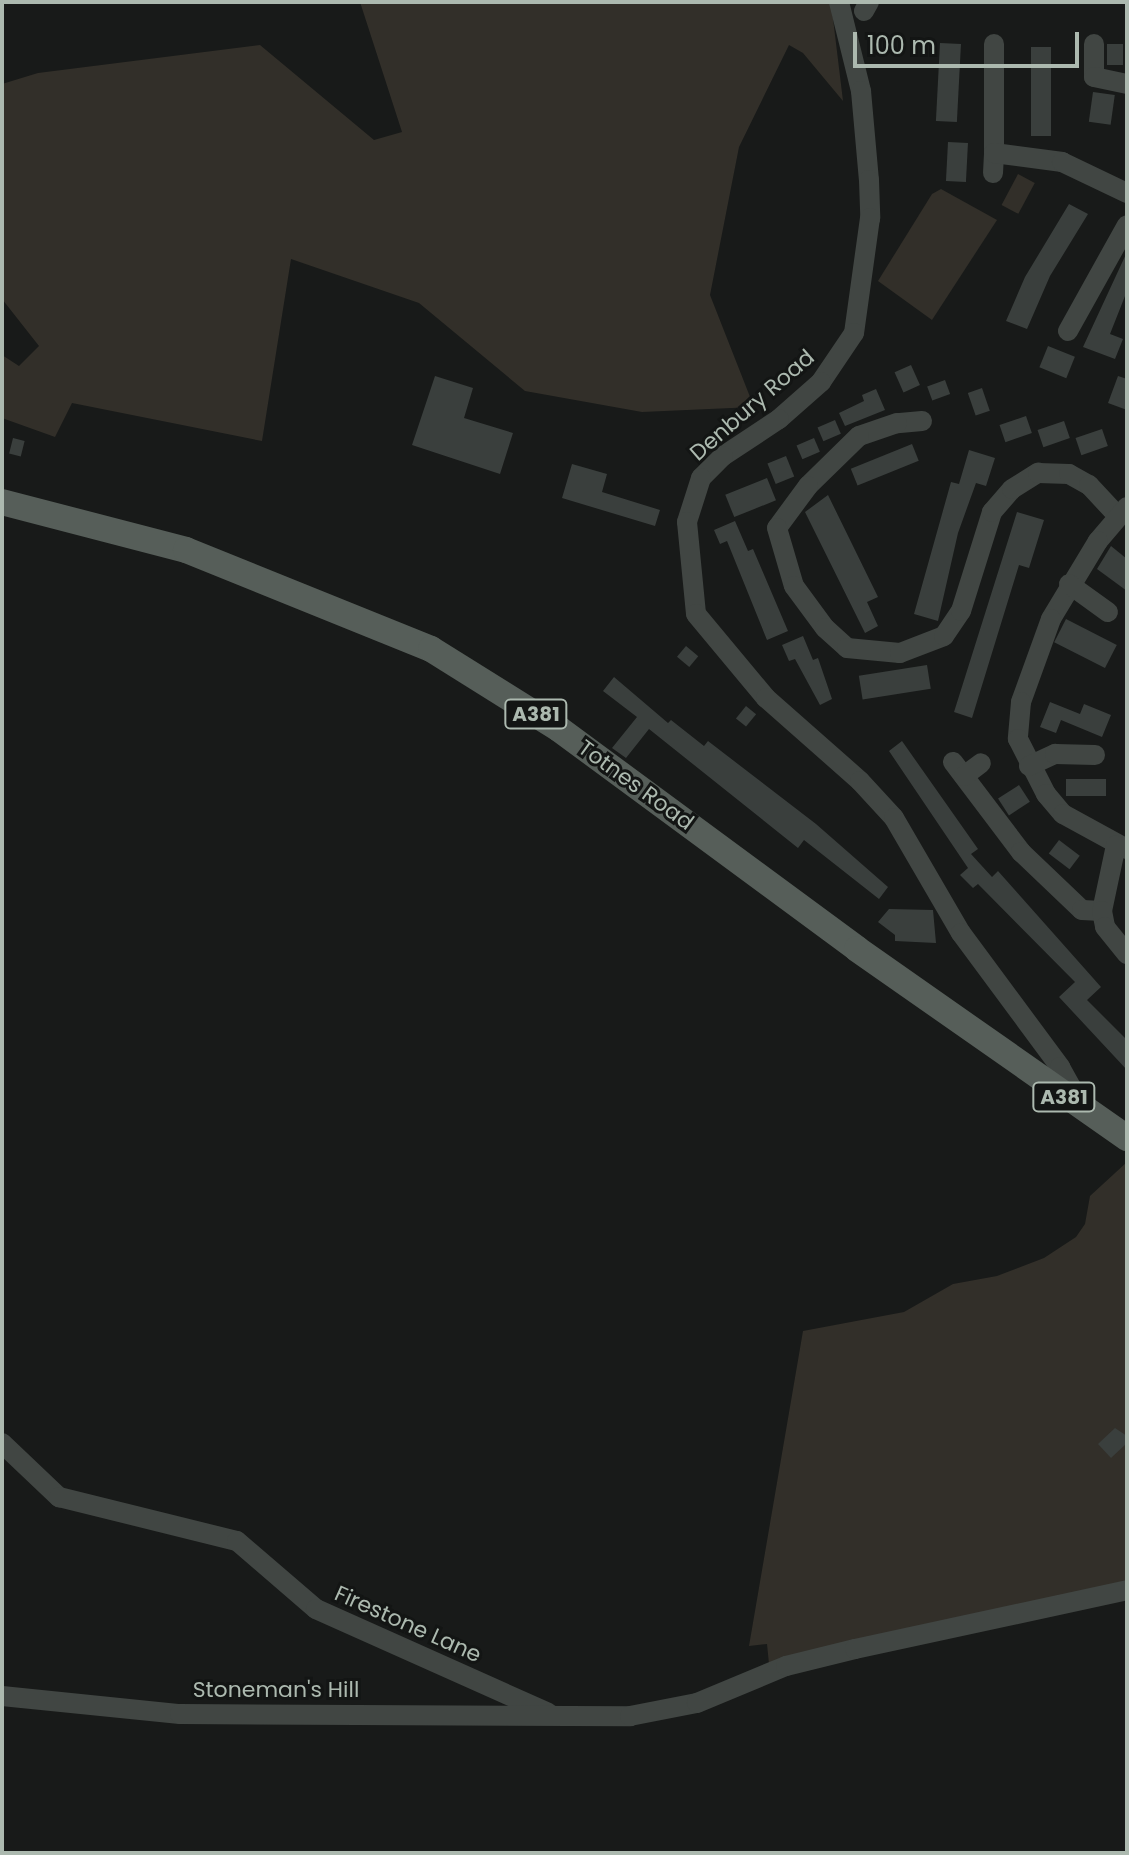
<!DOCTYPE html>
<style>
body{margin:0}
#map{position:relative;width:1129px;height:1855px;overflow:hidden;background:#181a19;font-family:Poppins,sans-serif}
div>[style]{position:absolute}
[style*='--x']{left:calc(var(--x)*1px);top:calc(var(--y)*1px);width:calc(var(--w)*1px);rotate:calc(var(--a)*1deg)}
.green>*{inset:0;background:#322f29;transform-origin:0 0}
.building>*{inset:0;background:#3a3f3d;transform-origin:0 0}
.minor>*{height:20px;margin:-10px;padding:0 10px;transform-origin:10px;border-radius:10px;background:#414643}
.major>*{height:26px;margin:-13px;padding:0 13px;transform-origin:13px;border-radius:13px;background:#565e59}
span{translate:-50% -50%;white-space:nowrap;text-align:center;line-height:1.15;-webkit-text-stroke:6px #131514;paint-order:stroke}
.shield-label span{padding:2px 6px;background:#131514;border:2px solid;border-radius:6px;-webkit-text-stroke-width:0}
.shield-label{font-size:20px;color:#acb9af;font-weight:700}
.street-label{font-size:22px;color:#acb9af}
.frame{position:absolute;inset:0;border:4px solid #acb9af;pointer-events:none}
.scale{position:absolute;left:853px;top:32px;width:226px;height:36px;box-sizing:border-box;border:4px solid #acb9af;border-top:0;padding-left:10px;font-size:24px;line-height:28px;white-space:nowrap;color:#acb9af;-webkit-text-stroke:6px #131514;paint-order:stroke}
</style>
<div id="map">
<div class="green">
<i style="clip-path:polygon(360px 2px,831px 2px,843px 101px,803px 53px,789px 45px,739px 147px,710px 295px,754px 407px,642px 412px,525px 391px,419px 303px,291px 259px,262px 441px,72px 403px,55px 437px,2px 418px,2px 355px,19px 366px,39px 346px,2px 299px,2px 84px,38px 73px,260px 45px,374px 140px,402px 132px)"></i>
<i style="left:1018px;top:174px;width:19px;height:35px;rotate:28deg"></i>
<i style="clip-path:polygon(941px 189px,997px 220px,932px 320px,878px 281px,932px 194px)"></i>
<i style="clip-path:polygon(1127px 1162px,1127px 1586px,769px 1664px,767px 1644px,749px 1646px,803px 1331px,904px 1312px,953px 1284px,997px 1276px,1044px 1258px,1076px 1237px,1085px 1224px,1090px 1196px)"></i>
</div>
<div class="building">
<i style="left:940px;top:43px;width:21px;height:78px;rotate:3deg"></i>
<i style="left:1107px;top:44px;width:16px;height:21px"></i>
<i style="left:1031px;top:47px;width:20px;height:89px"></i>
<i style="left:1093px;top:92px;width:22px;height:30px;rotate:8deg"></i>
<i style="left:948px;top:142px;width:20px;height:39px;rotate:3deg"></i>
<i style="clip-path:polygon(1069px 204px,1088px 214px,1050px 276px,1027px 329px,1006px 321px,1025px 277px)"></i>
<i style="clip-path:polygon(1127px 252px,1127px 291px,1110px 334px,1123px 339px,1115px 359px,1083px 347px)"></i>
<i style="left:1048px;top:346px;width:29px;height:23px;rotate:22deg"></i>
<i style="left:911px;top:365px;width:22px;height:18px;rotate:66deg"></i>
<i style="clip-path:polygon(435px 376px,473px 388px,464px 418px,513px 433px,500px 474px,412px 445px)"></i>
<i style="clip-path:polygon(1118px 376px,1127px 379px,1127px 410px,1108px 403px)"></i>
<i style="left:945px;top:380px;width:15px;height:19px;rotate:70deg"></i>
<i style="left:982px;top:388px;width:24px;height:15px;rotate:71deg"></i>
<i style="clip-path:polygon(876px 389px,885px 410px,845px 426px,839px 413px,864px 401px,862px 395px)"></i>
<i style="left:1026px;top:416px;width:18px;height:28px;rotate:71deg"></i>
<i style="left:835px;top:420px;width:15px;height:19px;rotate:67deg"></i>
<i style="left:1064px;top:421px;width:18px;height:28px;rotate:71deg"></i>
<i style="left:1102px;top:429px;width:18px;height:28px;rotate:71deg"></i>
<i style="left:13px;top:438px;width:12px;height:16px;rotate:14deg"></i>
<i style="left:814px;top:438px;width:15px;height:19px;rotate:67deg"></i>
<i style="left:912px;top:444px;width:18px;height:66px;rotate:68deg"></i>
<i style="clip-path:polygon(969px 450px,995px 458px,986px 486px,976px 483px,958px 533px,938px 621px,914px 614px,951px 482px,959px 484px)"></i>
<i style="left:786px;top:456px;width:22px;height:20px;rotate:68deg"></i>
<i style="clip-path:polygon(572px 464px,607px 474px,602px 492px,660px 510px,655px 526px,562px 498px)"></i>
<i style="left:767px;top:478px;width:24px;height:45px;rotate:68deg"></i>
<i style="clip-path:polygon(828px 495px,878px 597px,867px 602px,878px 626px,865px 633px,805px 512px)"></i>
<i style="clip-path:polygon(1017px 512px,1044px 520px,1029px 568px,1019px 565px,972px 718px,954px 712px)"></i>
<i style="clip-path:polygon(735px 521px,748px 551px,753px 549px,788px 631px,767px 640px,727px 541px,720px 544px,714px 530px)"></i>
<i style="clip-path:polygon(1111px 546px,1127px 559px,1127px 591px,1097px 569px)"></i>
<i style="left:1066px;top:619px;width:57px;height:26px;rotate:27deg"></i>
<i style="clip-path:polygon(803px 636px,813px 660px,818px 658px,832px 699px,820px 705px,795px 659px,789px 661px,782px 645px)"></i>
<i style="left:686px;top:646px;width:16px;height:14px;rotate:40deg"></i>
<i style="left:927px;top:665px;width:24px;height:69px;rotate:81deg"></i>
<i style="clip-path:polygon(614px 677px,668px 723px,671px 720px,704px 746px,708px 741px,816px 824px,888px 887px,879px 899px,804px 840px,798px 848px,649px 729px,626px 758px,612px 748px,637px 717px,603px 691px)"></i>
<i style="clip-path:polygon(1050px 702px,1080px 714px,1084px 704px,1111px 715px,1102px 737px,1061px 720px,1056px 733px,1040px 727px)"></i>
<i style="left:746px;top:706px;width:13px;height:16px;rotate:39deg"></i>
<i style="clip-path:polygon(902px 741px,978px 849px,971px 854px,992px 877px,998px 871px,1101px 987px,1087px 1000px,1127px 1040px,1127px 1070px,1059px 997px,1075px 982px,978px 884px,973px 888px,960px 875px,968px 868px,889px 751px)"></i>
<i style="left:1066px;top:779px;width:40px;height:17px"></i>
<i style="left:1019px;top:785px;width:20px;height:25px;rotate:57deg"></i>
<i style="left:1059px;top:840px;width:26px;height:17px;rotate:37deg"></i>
<i style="clip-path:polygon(889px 909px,933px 910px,936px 943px,895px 941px,895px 935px,878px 922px)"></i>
<i style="clip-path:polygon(1115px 1428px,1127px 1436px,1127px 1443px,1111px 1458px,1098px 1444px)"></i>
</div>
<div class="minor">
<i style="--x:839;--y:2;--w:92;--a:76.1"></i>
<i style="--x:861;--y:91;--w:89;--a:84.9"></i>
<i style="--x:869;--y:180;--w:38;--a:88"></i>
<i style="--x:870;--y:218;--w:116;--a:97.9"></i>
<i style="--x:854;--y:333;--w:59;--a:124"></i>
<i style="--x:821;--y:382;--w:56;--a:138.6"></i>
<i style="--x:779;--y:419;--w:67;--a:146.5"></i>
<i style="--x:723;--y:456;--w:31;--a:135"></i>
<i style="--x:701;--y:478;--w:46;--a:107.7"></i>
<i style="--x:687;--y:522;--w:92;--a:84.4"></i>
<i style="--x:696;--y:614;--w:109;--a:50.2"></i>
<i style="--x:766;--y:698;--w:125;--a:41.4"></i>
<i style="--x:860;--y:781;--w:50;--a:47.4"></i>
<i style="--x:894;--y:818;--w:133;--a:59.8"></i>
<i style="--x:961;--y:933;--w:167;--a:53.5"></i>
<i style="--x:1060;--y:1067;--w:25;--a:61"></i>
<i style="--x:1072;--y:1089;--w:12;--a:99"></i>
<i style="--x:864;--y:11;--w:10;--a:-61"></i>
<i style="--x:994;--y:44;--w:109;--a:90"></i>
<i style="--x:1094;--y:44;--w:33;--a:90"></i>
<i style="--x:1094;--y:77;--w:34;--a:12"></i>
<i style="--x:993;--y:173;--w:20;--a:-87"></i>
<i style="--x:994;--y:153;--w:69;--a:7.5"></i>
<i style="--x:1062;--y:162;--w:72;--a:25.5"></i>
<i style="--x:1068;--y:331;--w:121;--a:-60.9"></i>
<i style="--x:922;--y:421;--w:25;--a:175"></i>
<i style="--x:897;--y:423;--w:40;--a:161.1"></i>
<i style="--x:859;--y:436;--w:71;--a:135.6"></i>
<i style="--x:808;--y:486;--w:52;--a:126.4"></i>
<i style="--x:777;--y:528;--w:60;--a:73.7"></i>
<i style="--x:794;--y:586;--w:52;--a:53.6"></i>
<i style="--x:825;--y:628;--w:30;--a:42"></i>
<i style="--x:847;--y:648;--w:53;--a:5.4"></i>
<i style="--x:900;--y:653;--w:47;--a:-21.1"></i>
<i style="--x:944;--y:636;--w:30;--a:-56"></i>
<i style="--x:961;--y:611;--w:104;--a:-72.6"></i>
<i style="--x:992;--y:512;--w:30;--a:-49"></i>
<i style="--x:1012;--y:489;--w:31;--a:-32"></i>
<i style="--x:1038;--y:473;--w:31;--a:2"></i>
<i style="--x:1069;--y:474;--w:23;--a:29"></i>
<i style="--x:1089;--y:485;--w:41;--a:47"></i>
<i style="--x:1127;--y:507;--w:45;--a:130.5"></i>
<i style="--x:1098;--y:541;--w:91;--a:121.1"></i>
<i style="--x:1051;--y:619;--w:88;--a:109.9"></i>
<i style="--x:1021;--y:702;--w:37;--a:95"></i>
<i style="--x:1018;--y:739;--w:62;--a:63"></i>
<i style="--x:1046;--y:794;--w:26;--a:50"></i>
<i style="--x:1063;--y:814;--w:73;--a:28.7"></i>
<i style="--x:1069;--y:584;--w:48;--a:35.7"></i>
<i style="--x:953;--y:762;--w:113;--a:52.9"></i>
<i style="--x:1021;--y:852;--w:84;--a:43.6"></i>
<i style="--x:1082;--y:910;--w:20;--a:3"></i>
<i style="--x:1102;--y:911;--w:67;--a:-78"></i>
<i style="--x:1029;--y:766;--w:29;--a:-25"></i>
<i style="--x:1055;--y:754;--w:40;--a:1.4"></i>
<i style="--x:964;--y:776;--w:21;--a:-37"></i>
<i style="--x:1102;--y:911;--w:16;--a:79"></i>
<i style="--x:1105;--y:927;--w:35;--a:51"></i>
<i style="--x:2;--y:1443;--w:79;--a:43.5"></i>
<i style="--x:59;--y:1497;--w:183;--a:13.9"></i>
<i style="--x:237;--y:1541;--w:104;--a:40.7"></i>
<i style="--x:316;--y:1609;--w:254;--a:24.1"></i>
<i style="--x:2;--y:1696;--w:179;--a:5.8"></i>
<i style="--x:180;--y:1714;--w:450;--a:0.3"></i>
<i style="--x:630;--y:1716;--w:68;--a:-11"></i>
<i style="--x:697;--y:1703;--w:96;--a:-22.6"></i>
<i style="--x:786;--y:1666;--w:71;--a:-13.8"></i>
<i style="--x:855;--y:1649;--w:278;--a:-12.2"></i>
</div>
<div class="major">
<i style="--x:2;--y:502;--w:190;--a:14.6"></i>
<i style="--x:186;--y:550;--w:264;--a:22"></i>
<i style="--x:431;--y:649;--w:151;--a:32"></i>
<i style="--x:559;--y:729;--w:370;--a:36.4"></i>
<i style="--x:857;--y:949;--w:330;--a:35"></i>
</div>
<div class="shield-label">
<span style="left:536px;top:714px">A381</span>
<span style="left:1064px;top:1097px">A381</span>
</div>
<div class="street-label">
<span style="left:752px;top:405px;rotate:-41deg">Denbury Road</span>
<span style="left:636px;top:785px;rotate:36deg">Totnes Road</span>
<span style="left:408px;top:1624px;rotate:24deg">Firestone Lane</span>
<span style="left:276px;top:1690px">Stoneman's Hill</span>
</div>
<div class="frame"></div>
<div class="scale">100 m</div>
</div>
